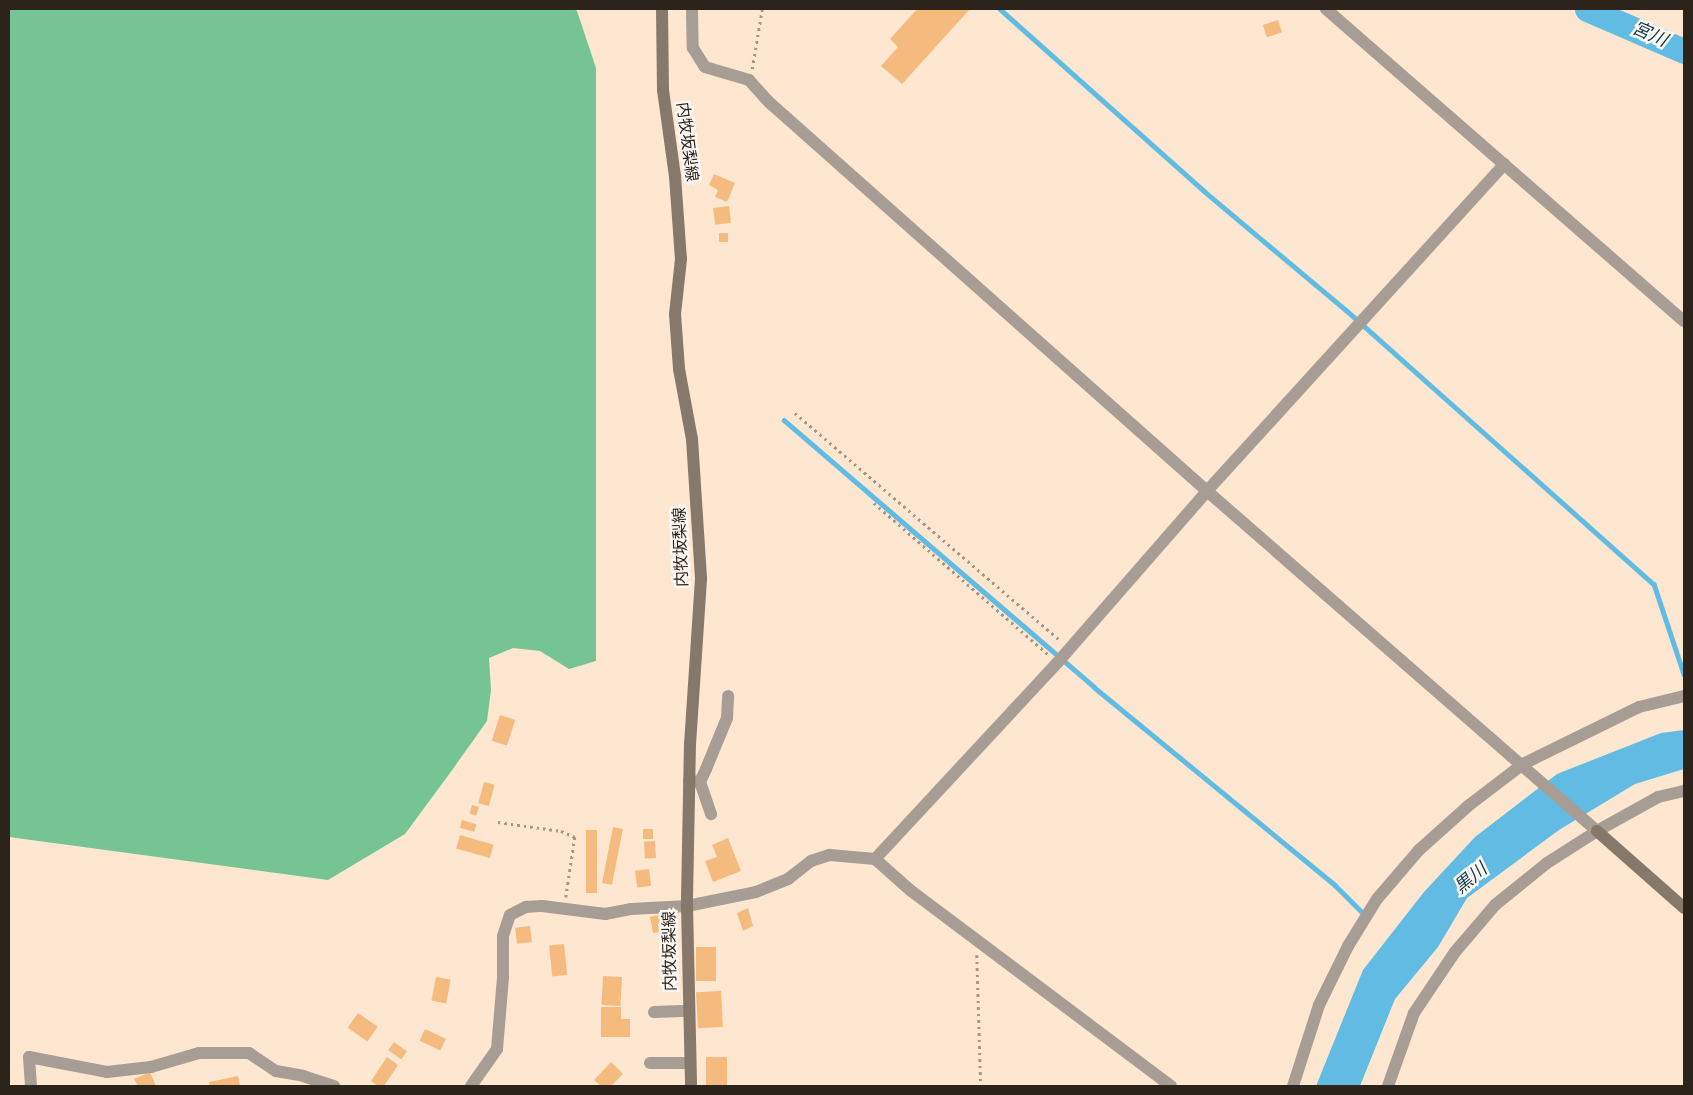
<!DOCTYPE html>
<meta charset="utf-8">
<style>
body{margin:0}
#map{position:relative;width:1693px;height:1095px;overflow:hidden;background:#fde7d1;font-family:Overpass,"Noto Sans JP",sans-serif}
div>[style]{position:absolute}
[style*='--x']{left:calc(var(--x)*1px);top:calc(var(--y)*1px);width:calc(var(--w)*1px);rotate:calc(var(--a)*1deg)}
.forest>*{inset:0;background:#76c393}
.water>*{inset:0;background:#61bbe3}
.stream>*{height:4.5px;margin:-2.25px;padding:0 2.25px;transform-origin:2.25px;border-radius:2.25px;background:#61bbe3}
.river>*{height:25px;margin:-12.5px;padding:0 12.5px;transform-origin:12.5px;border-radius:12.5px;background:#61bbe3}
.building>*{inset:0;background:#f5bb7e;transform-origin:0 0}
.path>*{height:2.5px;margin-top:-1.25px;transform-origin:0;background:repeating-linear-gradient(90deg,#a69685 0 2.5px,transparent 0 6.5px)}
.street>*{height:12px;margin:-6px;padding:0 6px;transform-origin:6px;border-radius:6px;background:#a79d94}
.secondary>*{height:12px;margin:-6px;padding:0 6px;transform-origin:6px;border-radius:6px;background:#86786b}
span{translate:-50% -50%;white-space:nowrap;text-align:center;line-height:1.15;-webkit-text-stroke:5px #fcf7f3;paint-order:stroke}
.street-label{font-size:16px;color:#2c241b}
.water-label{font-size:18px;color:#133c4c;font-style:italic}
.frame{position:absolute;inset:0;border:10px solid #2c241b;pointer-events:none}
</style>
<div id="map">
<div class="forest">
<i style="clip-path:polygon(9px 9px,574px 9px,577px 11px,596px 68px,596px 661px,569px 669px,540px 651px,513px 648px,489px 658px,491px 690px,487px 721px,450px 773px,405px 834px,328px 880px,9px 837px)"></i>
</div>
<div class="water">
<i style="clip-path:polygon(1684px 730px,1684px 769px,1635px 784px,1559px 830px,1467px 898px,1438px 947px,1395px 999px,1360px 1086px,1316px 1086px,1363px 970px,1424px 892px,1475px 837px,1557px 774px,1661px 733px)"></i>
</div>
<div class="stream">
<i style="--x:1000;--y:9;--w:273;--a:41.7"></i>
<i style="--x:1204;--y:191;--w:185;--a:40"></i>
<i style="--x:1346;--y:310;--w:412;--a:41.7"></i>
<i style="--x:1654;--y:584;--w:95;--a:71.6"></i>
<i style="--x:784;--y:420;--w:409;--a:40.7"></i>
<i style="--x:1094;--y:687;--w:312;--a:39.4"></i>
<i style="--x:1335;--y:885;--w:42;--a:45"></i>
</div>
<div class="river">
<i style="--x:1587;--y:9;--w:106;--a:23.4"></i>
</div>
<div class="building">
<i style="clip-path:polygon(917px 9px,970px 9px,902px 84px,881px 66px,898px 47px,890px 39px)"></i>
<i style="left:1278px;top:20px;width:13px;height:16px;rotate:72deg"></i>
<i style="clip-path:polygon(714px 174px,735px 183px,727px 202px,715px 197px,718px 190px,709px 185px)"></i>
<i style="left:729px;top:206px;width:17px;height:16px;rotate:83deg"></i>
<i style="left:719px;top:233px;width:9px;height:9px"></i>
<i style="left:500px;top:715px;width:16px;height:27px;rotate:18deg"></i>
<i style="left:484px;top:782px;width:11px;height:22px;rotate:15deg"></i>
<i style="left:472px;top:805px;width:7px;height:9px;rotate:16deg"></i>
<i style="left:462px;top:820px;width:15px;height:8px;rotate:16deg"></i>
<i style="left:613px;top:827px;width:10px;height:57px;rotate:11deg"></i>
<i style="left:643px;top:829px;width:10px;height:10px"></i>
<i style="left:586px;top:830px;width:11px;height:63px"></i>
<i style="left:460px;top:835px;width:35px;height:14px;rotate:16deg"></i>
<i style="clip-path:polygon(728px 838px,741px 871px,713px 882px,705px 861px,717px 857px,712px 845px)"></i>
<i style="left:655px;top:841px;width:17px;height:11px;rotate:87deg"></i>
<i style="left:649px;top:869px;width:17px;height:14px;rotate:83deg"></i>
<i style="clip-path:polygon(748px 908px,753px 926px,743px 931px,737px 913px)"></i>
<i style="clip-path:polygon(667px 913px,673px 946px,662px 948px,659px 932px,653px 933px,650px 917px)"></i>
<i style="left:530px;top:926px;width:16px;height:15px;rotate:83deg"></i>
<i style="left:564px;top:944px;width:31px;height:15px;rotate:84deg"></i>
<i style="left:696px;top:947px;width:20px;height:34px"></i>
<i style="left:603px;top:976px;width:19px;height:29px;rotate:3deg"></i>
<i style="left:436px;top:977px;width:15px;height:24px;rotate:11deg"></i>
<i style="left:721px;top:991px;width:36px;height:25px;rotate:87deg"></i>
<i style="clip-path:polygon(601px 1007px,621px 1007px,621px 1019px,630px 1019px,630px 1037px,601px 1037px)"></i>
<i style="left:358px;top:1013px;width:24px;height:18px;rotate:35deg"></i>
<i style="left:425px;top:1029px;width:23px;height:13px;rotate:25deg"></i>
<i style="left:394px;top:1042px;width:16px;height:10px;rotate:35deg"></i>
<i style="clip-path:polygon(387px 1057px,398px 1065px,384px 1086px,378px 1086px,371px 1081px)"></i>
<i style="left:706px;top:1057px;width:21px;height:29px"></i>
<i style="clip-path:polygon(611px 1062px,623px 1074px,611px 1086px,601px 1086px,594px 1080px)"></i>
<i style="clip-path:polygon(150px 1072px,156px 1086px,138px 1086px,134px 1079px)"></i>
<i style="clip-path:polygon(238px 1076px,240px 1086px,210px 1086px,209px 1082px)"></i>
</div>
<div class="path">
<i style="--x:752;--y:69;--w:61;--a:-80.5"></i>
<i style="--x:795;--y:413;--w:349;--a:40.6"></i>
<i style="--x:874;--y:503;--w:232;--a:41"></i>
<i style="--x:498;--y:822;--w:64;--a:8.1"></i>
<i style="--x:561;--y:831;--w:15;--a:23"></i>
<i style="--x:575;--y:837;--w:61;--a:98.5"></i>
<i style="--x:977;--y:955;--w:131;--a:88.3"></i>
</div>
<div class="street">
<i style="--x:692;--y:9;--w:39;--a:89"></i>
<i style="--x:693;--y:48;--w:22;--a:58"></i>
<i style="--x:705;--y:67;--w:46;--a:16.5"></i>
<i style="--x:749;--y:80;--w:31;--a:48"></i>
<i style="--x:770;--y:103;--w:584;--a:41.6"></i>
<i style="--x:1207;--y:491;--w:517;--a:41.08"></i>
<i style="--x:1326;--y:9;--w:475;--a:41.1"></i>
<i style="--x:689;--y:781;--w:11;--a:5"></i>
<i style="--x:700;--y:782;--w:14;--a:-65"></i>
<i style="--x:706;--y:769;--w:55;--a:-67.6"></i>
<i style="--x:727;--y:718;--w:22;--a:-87"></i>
<i style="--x:700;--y:782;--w:34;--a:71"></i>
<i style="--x:654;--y:1012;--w:35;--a:-2"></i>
<i style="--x:650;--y:1063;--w:40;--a:0"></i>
<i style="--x:31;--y:1086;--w:29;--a:-94"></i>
<i style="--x:29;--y:1057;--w:79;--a:10.9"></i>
<i style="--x:107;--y:1072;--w:44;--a:-6.5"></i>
<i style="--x:151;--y:1067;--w:50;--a:-16.3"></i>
<i style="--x:199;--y:1053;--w:50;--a:0"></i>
<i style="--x:249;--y:1053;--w:32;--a:34"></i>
<i style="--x:276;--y:1071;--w:27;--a:10"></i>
<i style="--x:303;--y:1076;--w:33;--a:18"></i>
<i style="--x:471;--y:1086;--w:45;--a:-54.9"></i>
<i style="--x:497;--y:1049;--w:72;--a:-85.2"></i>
<i style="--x:503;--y:977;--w:41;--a:-90"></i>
<i style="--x:503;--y:936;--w:22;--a:-72"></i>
<i style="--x:510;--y:915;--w:18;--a:-27"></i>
<i style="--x:526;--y:907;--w:16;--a:-4"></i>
<i style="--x:542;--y:906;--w:64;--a:7.2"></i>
<i style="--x:605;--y:914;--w:26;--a:-11"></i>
<i style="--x:631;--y:909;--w:56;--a:-3.1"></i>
<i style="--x:687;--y:906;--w:70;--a:-11.5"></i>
<i style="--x:756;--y:892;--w:35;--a:-22"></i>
<i style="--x:788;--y:879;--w:29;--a:-38"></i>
<i style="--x:811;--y:861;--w:20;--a:-18"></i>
<i style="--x:830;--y:855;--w:45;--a:5.1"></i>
<i style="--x:1171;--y:1086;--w:326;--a:-143.1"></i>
<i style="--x:910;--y:890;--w:47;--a:-138.5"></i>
<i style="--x:875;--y:859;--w:269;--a:-47.1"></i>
<i style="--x:1058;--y:662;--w:227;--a:-48.9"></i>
<i style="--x:1207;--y:491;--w:442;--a:-47.7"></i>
<i style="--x:1293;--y:1086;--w:85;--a:-72.2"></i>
<i style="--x:1319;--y:1005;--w:66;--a:-63.8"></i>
<i style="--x:1348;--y:946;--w:55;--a:-58.3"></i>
<i style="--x:1377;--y:899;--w:65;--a:-49.4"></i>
<i style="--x:1419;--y:850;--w:66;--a:-41.9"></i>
<i style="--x:1468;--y:806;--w:69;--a:-37.4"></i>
<i style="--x:1523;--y:764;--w:129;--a:-26.2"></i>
<i style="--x:1639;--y:707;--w:46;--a:-13.7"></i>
<i style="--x:1388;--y:1086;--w:77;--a:-70.4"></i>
<i style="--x:1414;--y:1013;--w:73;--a:-56.1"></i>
<i style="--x:1455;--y:952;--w:62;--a:-49.6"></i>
<i style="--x:1495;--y:905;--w:67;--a:-38.9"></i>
<i style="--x:1547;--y:863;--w:59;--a:-32.6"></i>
<i style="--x:1597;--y:831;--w:70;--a:-29.1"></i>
<i style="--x:1658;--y:797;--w:27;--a:-13"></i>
</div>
<div class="secondary">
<i style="--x:662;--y:9;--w:81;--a:89.3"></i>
<i style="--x:663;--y:90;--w:87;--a:82.1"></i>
<i style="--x:675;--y:176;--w:83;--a:85.9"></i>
<i style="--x:681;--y:259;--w:55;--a:96.2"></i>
<i style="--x:675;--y:314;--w:55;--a:85.8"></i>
<i style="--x:679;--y:369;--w:71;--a:79.5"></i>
<i style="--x:692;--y:439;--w:140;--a:86.3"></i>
<i style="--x:701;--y:579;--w:164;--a:93.8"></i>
<i style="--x:690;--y:743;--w:163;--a:91.1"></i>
<i style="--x:687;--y:906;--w:180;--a:88.7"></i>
<i style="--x:1597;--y:831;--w:116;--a:41.5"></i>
</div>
<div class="street-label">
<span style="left:686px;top:142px;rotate:83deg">内牧坂梨線</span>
<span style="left:682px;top:547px;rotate:-92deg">内牧坂梨線</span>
<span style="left:671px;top:951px;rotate:-91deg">内牧坂梨線</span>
</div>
<div class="water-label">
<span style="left:1649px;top:36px;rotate:24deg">宮川</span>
<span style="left:1472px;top:880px;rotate:-40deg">黒川</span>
</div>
<div class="frame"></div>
</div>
